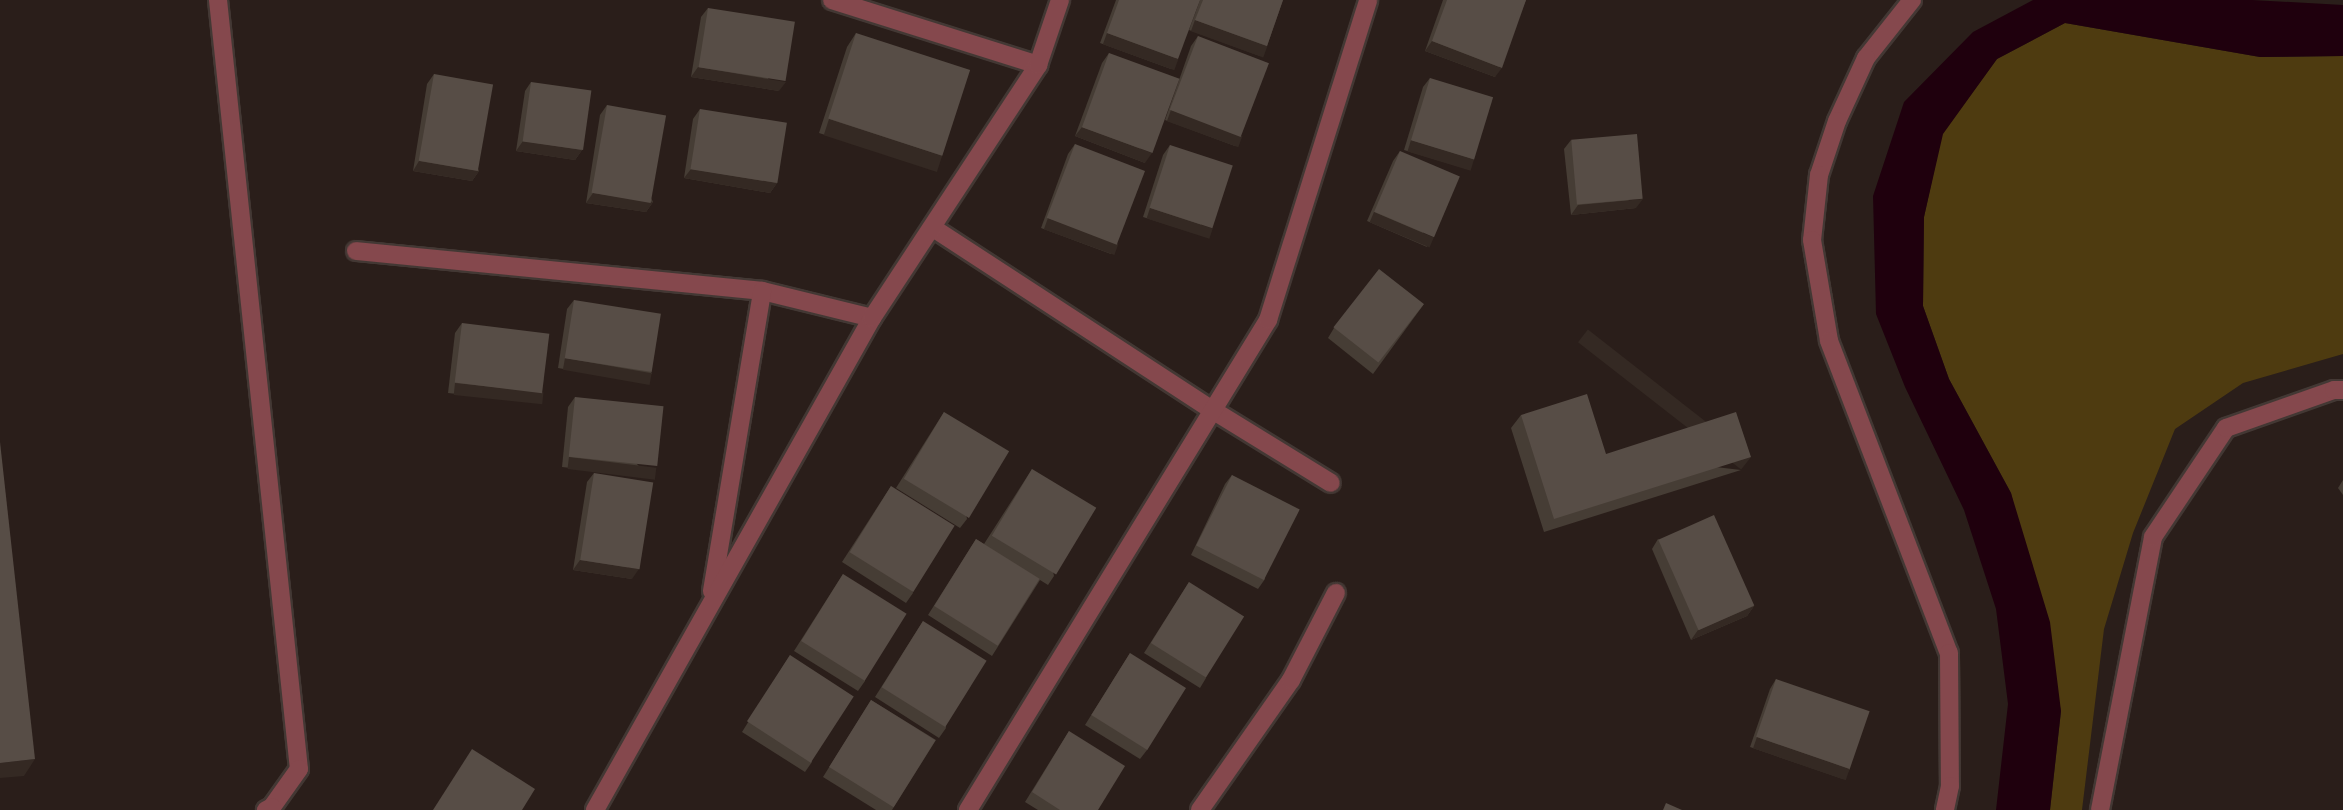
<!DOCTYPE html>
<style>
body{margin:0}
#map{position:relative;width:2343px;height:810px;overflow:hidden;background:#2a1e1a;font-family:"Space Grotesk",sans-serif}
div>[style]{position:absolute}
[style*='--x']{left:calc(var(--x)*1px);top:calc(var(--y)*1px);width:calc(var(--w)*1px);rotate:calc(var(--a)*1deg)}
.green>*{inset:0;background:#4e3b10}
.water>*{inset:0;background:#1f000d}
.roads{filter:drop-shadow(2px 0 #433834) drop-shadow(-2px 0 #433834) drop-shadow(0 2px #433834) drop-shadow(0 -2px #433834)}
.service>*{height:18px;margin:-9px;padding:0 9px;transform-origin:9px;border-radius:9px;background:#85484d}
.minor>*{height:18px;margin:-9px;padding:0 9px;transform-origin:9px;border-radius:9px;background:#85484d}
.wall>*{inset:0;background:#463d35}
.shaded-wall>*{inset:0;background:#342923;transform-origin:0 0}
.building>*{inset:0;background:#574d46;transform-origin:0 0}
span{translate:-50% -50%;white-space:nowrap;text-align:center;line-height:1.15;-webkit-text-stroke:6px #2a1e1a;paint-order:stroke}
</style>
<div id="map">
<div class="green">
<i style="clip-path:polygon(2065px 23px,2260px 57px,2343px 56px,2343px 354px,2243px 383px,2175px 429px,2133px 533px,2104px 629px,2082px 810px,2050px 810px,2061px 711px,2011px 493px,1949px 379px,1923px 306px,1924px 217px,1942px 134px,1997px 59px)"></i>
</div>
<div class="water">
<i style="clip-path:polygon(2033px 0,2252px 0,2343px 5px,2343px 56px,2260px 57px,2065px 23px,1997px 59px,1943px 134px,1924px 217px,1923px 306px,1949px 379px,2011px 493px,2050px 622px,2061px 711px,2050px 810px,1996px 810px,2008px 704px,1996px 609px,1964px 510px,1905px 387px,1876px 314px,1873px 196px,1904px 102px,1973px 32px)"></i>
</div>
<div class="roads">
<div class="service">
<i style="--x:218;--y:0;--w:773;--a:83.99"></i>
<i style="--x:299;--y:769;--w:47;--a:125.4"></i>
<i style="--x:272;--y:807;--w:7;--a:153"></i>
</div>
<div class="minor">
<i style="--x:832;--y:0;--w:216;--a:17.5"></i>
<i style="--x:1912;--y:0;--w:74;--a:128.4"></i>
<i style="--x:1866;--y:58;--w:69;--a:114.7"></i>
<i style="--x:1837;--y:121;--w:57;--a:108.4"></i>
<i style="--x:1819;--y:175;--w:65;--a:96.1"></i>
<i style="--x:1812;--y:240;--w:102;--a:80.4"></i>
<i style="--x:1829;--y:341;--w:334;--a:69"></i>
<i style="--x:1949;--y:653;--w:133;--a:89.6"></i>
<i style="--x:1950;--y:786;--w:25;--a:102"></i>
<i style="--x:933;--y:228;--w:335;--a:33.1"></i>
<i style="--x:1214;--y:411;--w:137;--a:31.6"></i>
<i style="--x:356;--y:251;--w:408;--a:5.6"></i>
<i style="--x:762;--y:291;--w:113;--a:13.8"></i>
<i style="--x:712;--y:591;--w:304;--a:-80.5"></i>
<i style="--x:595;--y:810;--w:565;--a:-60.62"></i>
<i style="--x:872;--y:318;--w:303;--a:-56.7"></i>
<i style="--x:1038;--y:65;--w:69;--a:-71.3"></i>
<i style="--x:968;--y:810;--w:575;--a:-58.52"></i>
<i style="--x:1268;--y:320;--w:335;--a:-72.6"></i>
<i style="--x:1200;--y:810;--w:159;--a:-55"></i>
<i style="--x:1291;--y:680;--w:98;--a:-62.7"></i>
<i style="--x:2100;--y:810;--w:278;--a:-79"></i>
<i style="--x:2153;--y:537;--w:131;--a:-56.2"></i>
<i style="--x:2226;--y:428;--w:114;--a:-19.4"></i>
<i style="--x:2334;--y:390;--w:9;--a:0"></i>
</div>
</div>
<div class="wall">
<i style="clip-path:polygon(1116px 0,1200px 0,1171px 69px,1100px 43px)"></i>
<i style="clip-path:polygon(1200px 0,1283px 0,1267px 46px,1260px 56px,1189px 30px)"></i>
<i style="clip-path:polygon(1443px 0,1526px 0,1495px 77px,1425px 51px)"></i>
<i style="clip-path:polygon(708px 8px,779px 91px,691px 77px,701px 17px)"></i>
<i style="clip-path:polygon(856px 33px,942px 156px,933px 170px,819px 133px,847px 47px)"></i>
<i style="clip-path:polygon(1198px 36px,1235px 146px,1165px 120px,1191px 46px)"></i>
<i style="clip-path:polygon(1109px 53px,1145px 163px,1075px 136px,1102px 63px)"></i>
<i style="clip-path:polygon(434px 74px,479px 171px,472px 181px,413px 171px,427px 84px)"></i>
<i style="clip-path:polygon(1430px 78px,1474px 159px,1467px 169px,1404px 150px,1423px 87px)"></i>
<i style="clip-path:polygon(531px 82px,582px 150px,575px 160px,516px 151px,525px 91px)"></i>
<i style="clip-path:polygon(607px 105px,653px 202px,646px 212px,586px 203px,600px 115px)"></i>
<i style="clip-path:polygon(700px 109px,777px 183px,770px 193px,684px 178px,693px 119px)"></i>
<i style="clip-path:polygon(1571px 140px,1636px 208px,1571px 215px,1564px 149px)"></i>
<i style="clip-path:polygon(1075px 144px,1111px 254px,1041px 228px,1068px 154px)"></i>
<i style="clip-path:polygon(1170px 145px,1206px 237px,1143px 217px,1163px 155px)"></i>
<i style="clip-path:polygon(1400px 151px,1427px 247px,1367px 221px,1393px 161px)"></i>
<i style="clip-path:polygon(574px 300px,652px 373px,645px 383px,558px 368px,567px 309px)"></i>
<i style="clip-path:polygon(1424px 304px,1373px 374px,1328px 338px,1334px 328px)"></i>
<i style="clip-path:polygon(462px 323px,536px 403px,448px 393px,455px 333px)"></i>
<i style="clip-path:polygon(575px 397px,649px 477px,562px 467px,568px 407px)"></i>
<i style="clip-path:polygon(944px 412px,967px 519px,960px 528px,896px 488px)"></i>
<i style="clip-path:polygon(1521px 415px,1606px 454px,1741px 470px,1544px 532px,1511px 428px)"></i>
<i style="clip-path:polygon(1032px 469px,1054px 576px,1048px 585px,1040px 580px,992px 656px,928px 615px,976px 539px,984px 544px)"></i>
<i style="clip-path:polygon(594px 473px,632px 579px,573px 570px,587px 482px)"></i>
<i style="clip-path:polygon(1232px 475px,1265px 579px,1258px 589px,1191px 555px,1225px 484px)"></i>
<i style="clip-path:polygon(2343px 480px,2343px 495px,2338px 488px)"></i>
<i style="clip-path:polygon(891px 486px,913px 593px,906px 603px,842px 562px)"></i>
<i style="clip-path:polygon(1658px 539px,1754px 606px,1747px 616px,1691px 640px,1652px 549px)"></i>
<i style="clip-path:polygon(843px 574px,865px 681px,858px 691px,794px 651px)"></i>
<i style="clip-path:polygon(1189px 582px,1206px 678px,1200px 688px,1144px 653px)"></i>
<i style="clip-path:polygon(923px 621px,946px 728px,939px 738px,875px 697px)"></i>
<i style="clip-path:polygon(1130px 653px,1147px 750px,1140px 759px,1085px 725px)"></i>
<i style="clip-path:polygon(790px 655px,812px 762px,805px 772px,742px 732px)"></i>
<i style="clip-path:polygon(1776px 679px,1850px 769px,1843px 779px,1750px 747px,1770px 689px)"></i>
<i style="clip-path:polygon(871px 700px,936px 740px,892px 810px,876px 810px,823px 777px)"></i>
<i style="clip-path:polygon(1069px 731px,1098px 810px,1038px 810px,1025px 802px)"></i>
</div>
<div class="shaded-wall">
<i style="left:1195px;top:20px;width:77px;height:12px;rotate:20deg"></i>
<i style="left:1107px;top:33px;width:76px;height:12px;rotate:20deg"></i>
<i style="clip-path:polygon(1432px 41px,1502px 68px,1495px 77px,1425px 51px)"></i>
<i style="clip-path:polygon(698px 67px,786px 82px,779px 91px,691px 77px)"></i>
<i style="left:1171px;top:110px;width:76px;height:12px;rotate:20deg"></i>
<i style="left:829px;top:119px;width:119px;height:17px;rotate:18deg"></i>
<i style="clip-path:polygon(1082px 127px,1152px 153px,1145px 163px,1075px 136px)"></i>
<i style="left:1411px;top:140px;width:66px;height:12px;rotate:17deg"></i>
<i style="clip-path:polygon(523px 141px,582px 150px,575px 160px,516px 151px)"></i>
<i style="clip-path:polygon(419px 161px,479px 171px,472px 181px,413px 171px)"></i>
<i style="clip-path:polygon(691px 169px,777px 183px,770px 193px,684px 178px)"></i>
<i style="clip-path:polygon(593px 193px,653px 202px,646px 212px,586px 203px)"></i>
<i style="clip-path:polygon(1643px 199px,1636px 208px,1571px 215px,1578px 205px)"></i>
<i style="left:1150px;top:208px;width:66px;height:11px;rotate:18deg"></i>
<i style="left:1374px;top:212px;width:65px;height:11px;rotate:23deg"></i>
<i style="left:1048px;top:218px;width:75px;height:12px;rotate:20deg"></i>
<i style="left:565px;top:358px;width:88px;height:12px;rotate:10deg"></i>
<i style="left:455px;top:383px;width:89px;height:12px;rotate:6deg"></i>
<i style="left:569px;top:457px;width:88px;height:12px;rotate:7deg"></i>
<i style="left:1751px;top:457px;width:16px;height:207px;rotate:128deg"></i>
<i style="clip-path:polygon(580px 560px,639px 569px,632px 579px,573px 570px)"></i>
<i style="clip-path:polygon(1754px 606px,1747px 616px,1691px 640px,1698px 630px)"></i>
<i style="left:1757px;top:737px;width:98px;height:12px;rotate:19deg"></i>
<i style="clip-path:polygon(35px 759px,24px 776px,0 778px,0 763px)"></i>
</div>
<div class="building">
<i style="clip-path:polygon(1119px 0,1200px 0,1178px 59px,1107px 33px)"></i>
<i style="clip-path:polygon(1203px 0,1283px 0,1267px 46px,1195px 20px)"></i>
<i style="clip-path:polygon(1447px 0,1526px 0,1502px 68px,1432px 41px)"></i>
<i style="left:708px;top:8px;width:88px;height:60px;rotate:9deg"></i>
<i style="left:856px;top:33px;width:120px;height:90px;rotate:18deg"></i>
<i style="left:1198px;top:36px;width:76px;height:79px;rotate:21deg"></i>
<i style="left:1109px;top:53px;width:75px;height:79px;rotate:20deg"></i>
<i style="left:434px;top:74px;width:60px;height:88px;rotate:10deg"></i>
<i style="left:1430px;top:78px;width:66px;height:65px;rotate:17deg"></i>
<i style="left:531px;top:82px;width:61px;height:60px;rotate:8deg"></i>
<i style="left:607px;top:105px;width:60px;height:89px;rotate:10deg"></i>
<i style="left:700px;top:109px;width:88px;height:61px;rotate:9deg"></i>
<i style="left:1637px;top:134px;width:65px;height:66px;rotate:85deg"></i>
<i style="left:1075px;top:144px;width:75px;height:79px;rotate:21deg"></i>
<i style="left:1170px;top:145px;width:66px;height:66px;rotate:18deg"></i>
<i style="left:1400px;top:151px;width:65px;height:66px;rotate:23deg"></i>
<i style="left:1379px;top:269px;width:57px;height:74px;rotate:38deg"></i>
<i style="left:574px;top:300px;width:88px;height:59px;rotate:9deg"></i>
<i style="left:462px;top:323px;width:88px;height:60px;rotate:7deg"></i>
<i style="clip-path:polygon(1587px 394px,1606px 454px,1736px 412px,1751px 457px,1554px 519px,1521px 415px)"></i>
<i style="left:575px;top:397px;width:89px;height:60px;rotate:6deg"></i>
<i style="left:944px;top:412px;width:76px;height:78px;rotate:31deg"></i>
<i style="clip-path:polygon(0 442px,35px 759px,0 763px)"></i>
<i style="left:1032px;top:469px;width:75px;height:78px;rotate:31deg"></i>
<i style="left:594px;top:473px;width:60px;height:88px;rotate:9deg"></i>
<i style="left:1232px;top:475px;width:76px;height:79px;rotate:27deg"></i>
<i style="left:891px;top:486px;width:75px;height:78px;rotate:32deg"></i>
<i style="left:1714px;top:515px;width:99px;height:61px;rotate:66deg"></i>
<i style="left:976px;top:539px;width:75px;height:79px;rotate:32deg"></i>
<i style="left:843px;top:574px;width:75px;height:79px;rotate:32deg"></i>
<i style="left:1189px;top:582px;width:65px;height:72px;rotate:32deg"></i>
<i style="left:923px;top:621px;width:75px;height:78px;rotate:32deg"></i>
<i style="left:1130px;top:653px;width:66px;height:73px;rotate:32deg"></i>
<i style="left:790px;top:655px;width:76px;height:79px;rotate:33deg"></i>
<i style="left:1776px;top:679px;width:99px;height:61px;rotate:19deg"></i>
<i style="left:871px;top:700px;width:76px;height:79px;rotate:32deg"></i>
<i style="clip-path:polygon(1069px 731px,1125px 766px,1098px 810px,1060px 810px,1032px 792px)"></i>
<i style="clip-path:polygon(472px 749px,535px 789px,522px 810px,433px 810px)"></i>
<i style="clip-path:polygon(1666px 803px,1682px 810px,1663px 810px)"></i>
</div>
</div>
